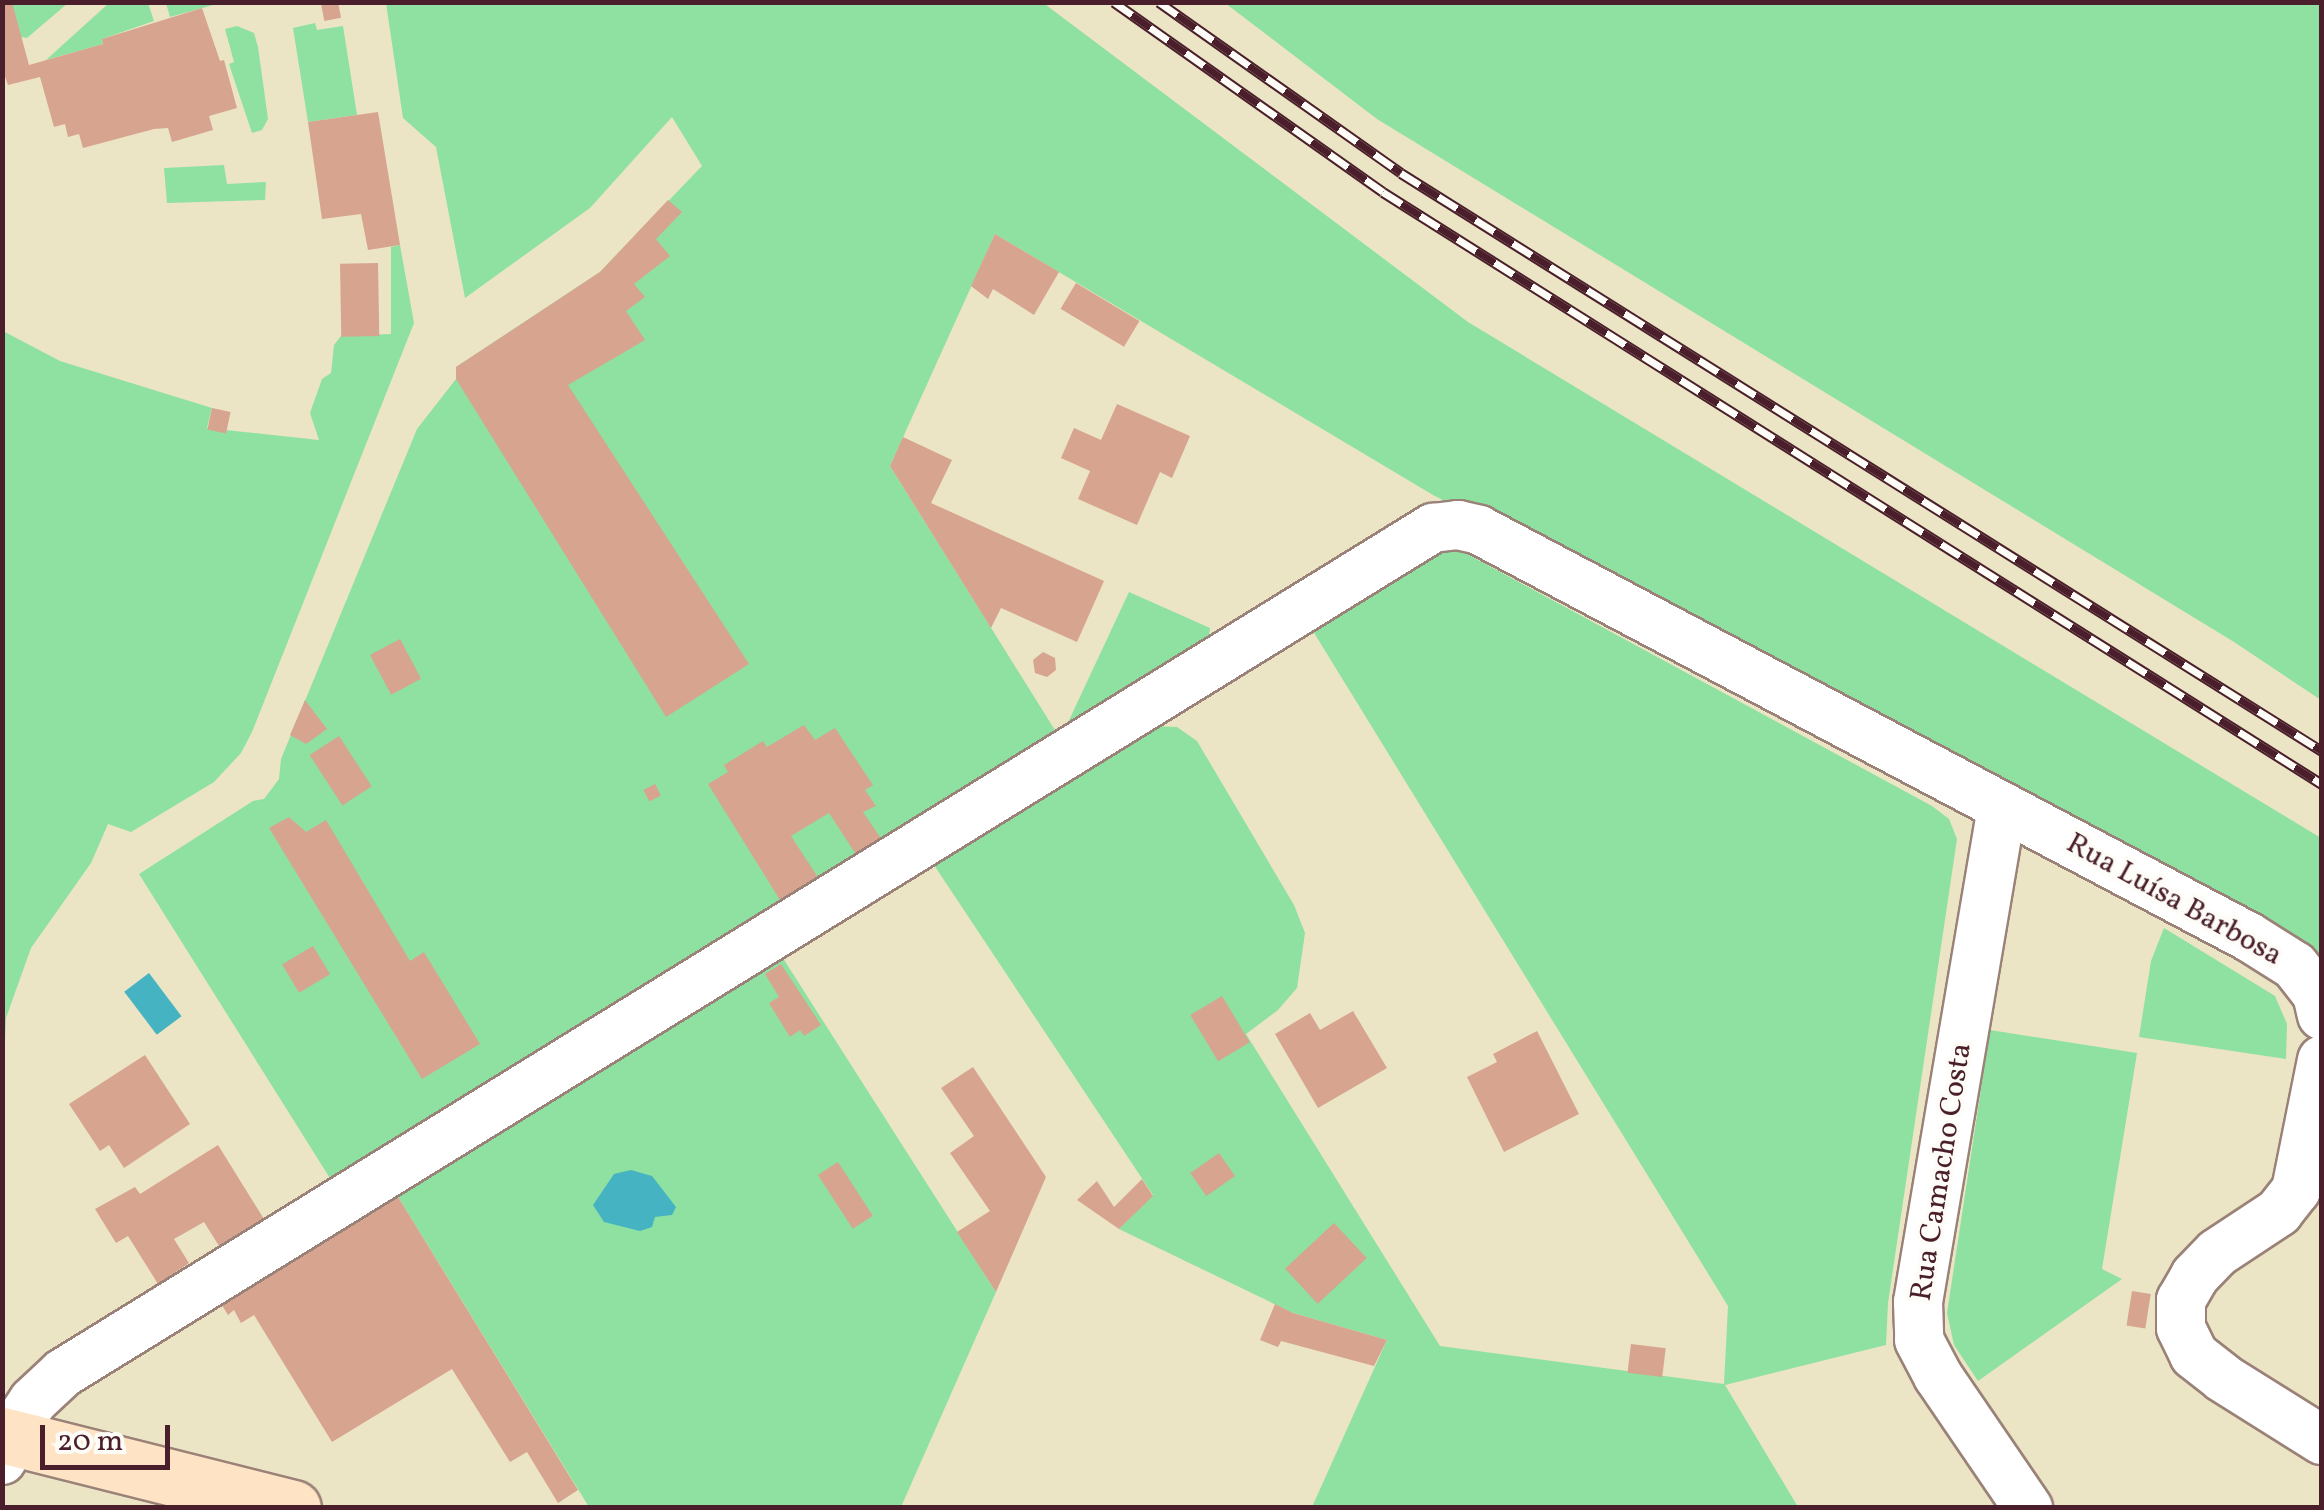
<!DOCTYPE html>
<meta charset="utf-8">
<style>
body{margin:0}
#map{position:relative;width:2324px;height:1510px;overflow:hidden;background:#ebe5c5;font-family:Vollkorn,serif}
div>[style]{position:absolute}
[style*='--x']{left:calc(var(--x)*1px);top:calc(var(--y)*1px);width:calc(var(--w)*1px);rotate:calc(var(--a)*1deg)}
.green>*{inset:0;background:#8ee1a1}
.water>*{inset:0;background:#46b3c2;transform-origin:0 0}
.building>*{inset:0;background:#d7a490;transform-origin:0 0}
.roads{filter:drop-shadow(2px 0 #9a8278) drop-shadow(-2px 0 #9a8278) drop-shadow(0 2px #9a8278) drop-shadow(0 -2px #9a8278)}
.street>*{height:48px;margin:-24px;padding:0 24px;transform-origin:24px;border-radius:24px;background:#fff}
.secondary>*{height:55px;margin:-27.5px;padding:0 27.5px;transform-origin:27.5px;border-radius:27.5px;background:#fee4c5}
.rail>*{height:11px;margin-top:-5.5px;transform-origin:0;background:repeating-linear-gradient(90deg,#fdfcf7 0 22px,#4a1f2b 0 44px);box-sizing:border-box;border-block:2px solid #4a1f2b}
span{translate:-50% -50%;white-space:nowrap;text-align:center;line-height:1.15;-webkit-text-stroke:8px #fdfcf7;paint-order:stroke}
.street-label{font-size:30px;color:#4a1f2b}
.frame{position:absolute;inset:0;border:5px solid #4a1f2b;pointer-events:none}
.scale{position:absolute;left:40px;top:1425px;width:130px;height:45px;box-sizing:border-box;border:5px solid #4a1f2b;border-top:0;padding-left:12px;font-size:30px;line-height:35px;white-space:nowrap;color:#4a1f2b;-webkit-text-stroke:8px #fdfcf7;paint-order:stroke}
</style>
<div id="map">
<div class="green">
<i style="clip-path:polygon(1042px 2px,1468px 322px,2321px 838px,2322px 955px,1808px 676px,1790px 674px,1433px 495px,995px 234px,890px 466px,1058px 735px,333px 1183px,139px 874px,253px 801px,264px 799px,279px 779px,281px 759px,417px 429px,456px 379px,456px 367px,600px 272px,702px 166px,672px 117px,590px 208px,465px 298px,436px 147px,403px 118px,386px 3px)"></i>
<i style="clip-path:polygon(12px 3px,68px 3px,27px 38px,21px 37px)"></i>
<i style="clip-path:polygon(109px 3px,148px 3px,154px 21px,102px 39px,103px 44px,46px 60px)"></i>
<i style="clip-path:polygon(166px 3px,166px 2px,220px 3px,170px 17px)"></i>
<i style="clip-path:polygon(1225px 3px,2321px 3px,2321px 700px,2234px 642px,1377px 119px)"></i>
<i style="clip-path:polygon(315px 23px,317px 30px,343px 26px,357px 115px,308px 122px,293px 28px)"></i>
<i style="clip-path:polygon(237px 26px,254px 33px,258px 47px,268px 119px,262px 130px,252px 133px,229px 64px,234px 62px,225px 29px)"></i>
<i style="clip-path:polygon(224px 165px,227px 184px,266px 182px,265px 200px,167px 203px,164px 168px)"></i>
<i style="clip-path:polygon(400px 245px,414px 323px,252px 732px,241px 753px,214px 782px,131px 832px,108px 824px,91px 863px,31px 948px,6px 1018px,3px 1091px,3px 331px,60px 361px,212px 408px,207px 428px,319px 440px,310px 413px,322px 379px,331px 373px,334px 345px,341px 336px,391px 334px,391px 247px)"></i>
<i style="clip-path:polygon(1445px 542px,1932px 806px,1949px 819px,1957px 839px,1888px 1303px,1886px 1345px,1725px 1385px,1798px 1507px,1312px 1507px,1387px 1340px,1293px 1313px,1119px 1229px,1153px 1195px,930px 859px,1152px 726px,1177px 727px,1197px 741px,1294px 905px,1305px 933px,1297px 988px,1278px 1010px,1246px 1034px,1440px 1346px,1724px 1384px,1728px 1306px,1308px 623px)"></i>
<i style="clip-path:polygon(1129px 592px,1210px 628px,1208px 643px,1064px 731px)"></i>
<i style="clip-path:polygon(2164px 928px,2275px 996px,2287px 1024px,2286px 1059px,2139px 1037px,2151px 961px)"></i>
<i style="clip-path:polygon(779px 952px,996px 1292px,901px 1507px,589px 1507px,395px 1192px)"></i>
<i style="clip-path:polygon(1990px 1030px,2137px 1053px,2102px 1269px,2122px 1279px,1978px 1381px,1954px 1345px,1947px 1313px)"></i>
</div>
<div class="water">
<i style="left:149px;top:973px;width:54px;height:31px;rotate:53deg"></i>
<i style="clip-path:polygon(631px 1170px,652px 1176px,676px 1207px,672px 1215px,655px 1217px,652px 1227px,640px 1231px,604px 1222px,593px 1205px,614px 1174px)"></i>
</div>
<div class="building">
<i style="clip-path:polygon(2px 2px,12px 2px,29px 65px,103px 44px,102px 39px,202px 8px,220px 61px,224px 60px,237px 108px,209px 116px,213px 130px,172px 142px,168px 128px,154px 129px,83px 148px,79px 134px,68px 137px,65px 124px,54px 127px,40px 77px,8px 85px,2px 68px)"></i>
<i style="left:338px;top:2px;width:16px;height:17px;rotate:79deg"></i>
<i style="clip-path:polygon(378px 112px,400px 245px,368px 250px,361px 214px,322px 219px,308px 122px)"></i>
<i style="clip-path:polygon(668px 200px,682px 212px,656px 239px,670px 256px,634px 284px,645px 297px,626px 311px,645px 340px,568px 385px,749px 664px,666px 717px,456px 379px,456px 367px,600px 272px)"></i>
<i style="clip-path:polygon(995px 234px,1059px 272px,1034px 315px,993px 289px,988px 299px,971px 286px)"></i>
<i style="left:378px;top:263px;width:73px;height:38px;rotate:89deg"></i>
<i style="left:1076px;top:283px;width:74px;height:30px;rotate:31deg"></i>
<i style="clip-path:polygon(1117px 404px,1190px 436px,1172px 478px,1160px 472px,1137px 525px,1078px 499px,1090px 471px,1061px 458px,1074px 428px,1101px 440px)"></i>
<i style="left:212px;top:408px;width:19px;height:22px;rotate:12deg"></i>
<i style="clip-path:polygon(903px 437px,952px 460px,931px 503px,1104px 581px,1077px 642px,1001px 608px,991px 628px,890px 466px)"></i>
<i style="left:400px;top:639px;width:45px;height:34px;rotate:62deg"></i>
<i style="clip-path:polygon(1043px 652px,1055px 658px,1056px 670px,1047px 677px,1035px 673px,1033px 660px)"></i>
<i style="clip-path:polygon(305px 700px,327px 729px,306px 744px,290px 735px)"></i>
<i style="clip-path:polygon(804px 725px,815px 740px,835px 728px,873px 785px,865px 790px,876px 806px,863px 812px,884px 843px,859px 859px,829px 813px,791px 836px,821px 882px,783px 905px,708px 784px,728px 772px,724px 765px,763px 741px,767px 747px)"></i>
<i style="left:339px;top:736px;width:60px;height:35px;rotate:57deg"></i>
<i style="left:655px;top:784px;width:13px;height:13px;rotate:63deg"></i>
<i style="clip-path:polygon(289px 817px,306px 832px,326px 820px,410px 961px,424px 952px,480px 1044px,422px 1079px,269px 828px)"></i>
<i style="left:313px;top:946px;width:33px;height:36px;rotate:59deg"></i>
<i style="clip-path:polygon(781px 964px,821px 1025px,804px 1036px,800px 1030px,790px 1037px,769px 1003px,779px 997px,765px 974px)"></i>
<i style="left:1222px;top:996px;width:54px;height:37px;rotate:59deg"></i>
<i style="clip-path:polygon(1353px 1011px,1387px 1068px,1318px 1108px,1275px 1034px,1310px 1013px,1320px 1030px)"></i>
<i style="clip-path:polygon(1537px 1031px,1579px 1114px,1504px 1152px,1467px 1077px,1497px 1062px,1493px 1054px)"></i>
<i style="clip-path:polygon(145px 1055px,190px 1124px,124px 1168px,109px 1145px,100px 1151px,69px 1104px)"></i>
<i style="clip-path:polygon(973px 1067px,1046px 1177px,996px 1292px,957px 1232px,990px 1211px,950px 1153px,974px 1136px,941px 1088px)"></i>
<i style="clip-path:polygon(218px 1145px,264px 1219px,219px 1246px,204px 1222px,174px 1239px,189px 1263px,158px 1284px,128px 1236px,116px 1243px,95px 1209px,135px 1187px,140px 1194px)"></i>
<i style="left:1219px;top:1153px;width:28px;height:35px;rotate:55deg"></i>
<i style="left:838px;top:1162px;width:64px;height:24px;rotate:57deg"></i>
<i style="clip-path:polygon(1142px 1179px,1153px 1196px,1119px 1229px,1077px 1200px,1097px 1181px,1114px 1207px)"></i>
<i style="clip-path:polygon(395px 1192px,578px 1490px,558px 1503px,527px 1452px,510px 1462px,452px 1369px,332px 1442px,254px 1315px,241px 1323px,234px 1310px,228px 1315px,218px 1299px)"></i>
<i style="left:1334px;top:1223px;width:48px;height:67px;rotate:47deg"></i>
<i style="left:2132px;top:1291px;width:19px;height:35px;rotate:9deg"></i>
<i style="clip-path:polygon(1275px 1304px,1293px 1313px,1387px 1340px,1374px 1366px,1281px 1341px,1278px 1347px,1260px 1340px)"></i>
<i style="left:1631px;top:1344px;width:35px;height:29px;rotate:7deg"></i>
</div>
<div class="roads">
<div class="street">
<i style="--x:2002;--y:807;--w:502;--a:99.63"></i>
<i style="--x:1918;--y:1302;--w:38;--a:88"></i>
<i style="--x:1919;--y:1340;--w:41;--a:62.2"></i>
<i style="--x:1938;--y:1376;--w:160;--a:55.7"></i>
<i style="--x:2322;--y:1060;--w:133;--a:101.3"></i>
<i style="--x:2296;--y:1190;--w:28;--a:128"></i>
<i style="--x:2279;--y:1212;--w:74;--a:146.5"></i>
<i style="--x:2217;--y:1253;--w:32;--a:134"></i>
<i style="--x:2195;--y:1276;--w:28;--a:120"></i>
<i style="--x:2181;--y:1300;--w:28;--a:90"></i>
<i style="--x:2181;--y:1328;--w:30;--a:64"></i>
<i style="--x:2194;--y:1355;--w:37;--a:38"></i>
<i style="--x:2223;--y:1378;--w:117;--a:32.1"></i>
<i style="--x:2;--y:1460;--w:24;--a:-73"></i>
<i style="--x:9;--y:1437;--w:43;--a:-56.3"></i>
<i style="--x:33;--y:1401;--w:41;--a:-43"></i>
<i style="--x:63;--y:1373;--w:1610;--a:-31.67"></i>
<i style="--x:1433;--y:528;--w:25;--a:-7"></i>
<i style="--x:1458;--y:525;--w:22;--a:13"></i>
<i style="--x:1479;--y:530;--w:871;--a:27.86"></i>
<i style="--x:2249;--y:937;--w:54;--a:32.2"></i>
<i style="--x:2295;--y:966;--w:36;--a:52"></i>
<i style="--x:2317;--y:994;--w:22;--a:77"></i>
</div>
<div class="secondary">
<i style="--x:2;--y:1435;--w:300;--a:14.1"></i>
</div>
</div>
<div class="rail">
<i style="--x:1114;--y:2;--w:329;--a:35.2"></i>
<i style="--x:1383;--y:192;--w:1110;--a:32.23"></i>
<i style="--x:1159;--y:2;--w:296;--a:35.2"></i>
<i style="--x:1401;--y:173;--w:1087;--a:32.11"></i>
</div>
<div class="street-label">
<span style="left:2174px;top:900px;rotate:29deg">Rua Luísa Barbosa</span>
<span style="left:1942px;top:1172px;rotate:-81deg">Rua Camacho Costa</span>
</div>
<div class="frame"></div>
<div class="scale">20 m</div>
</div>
